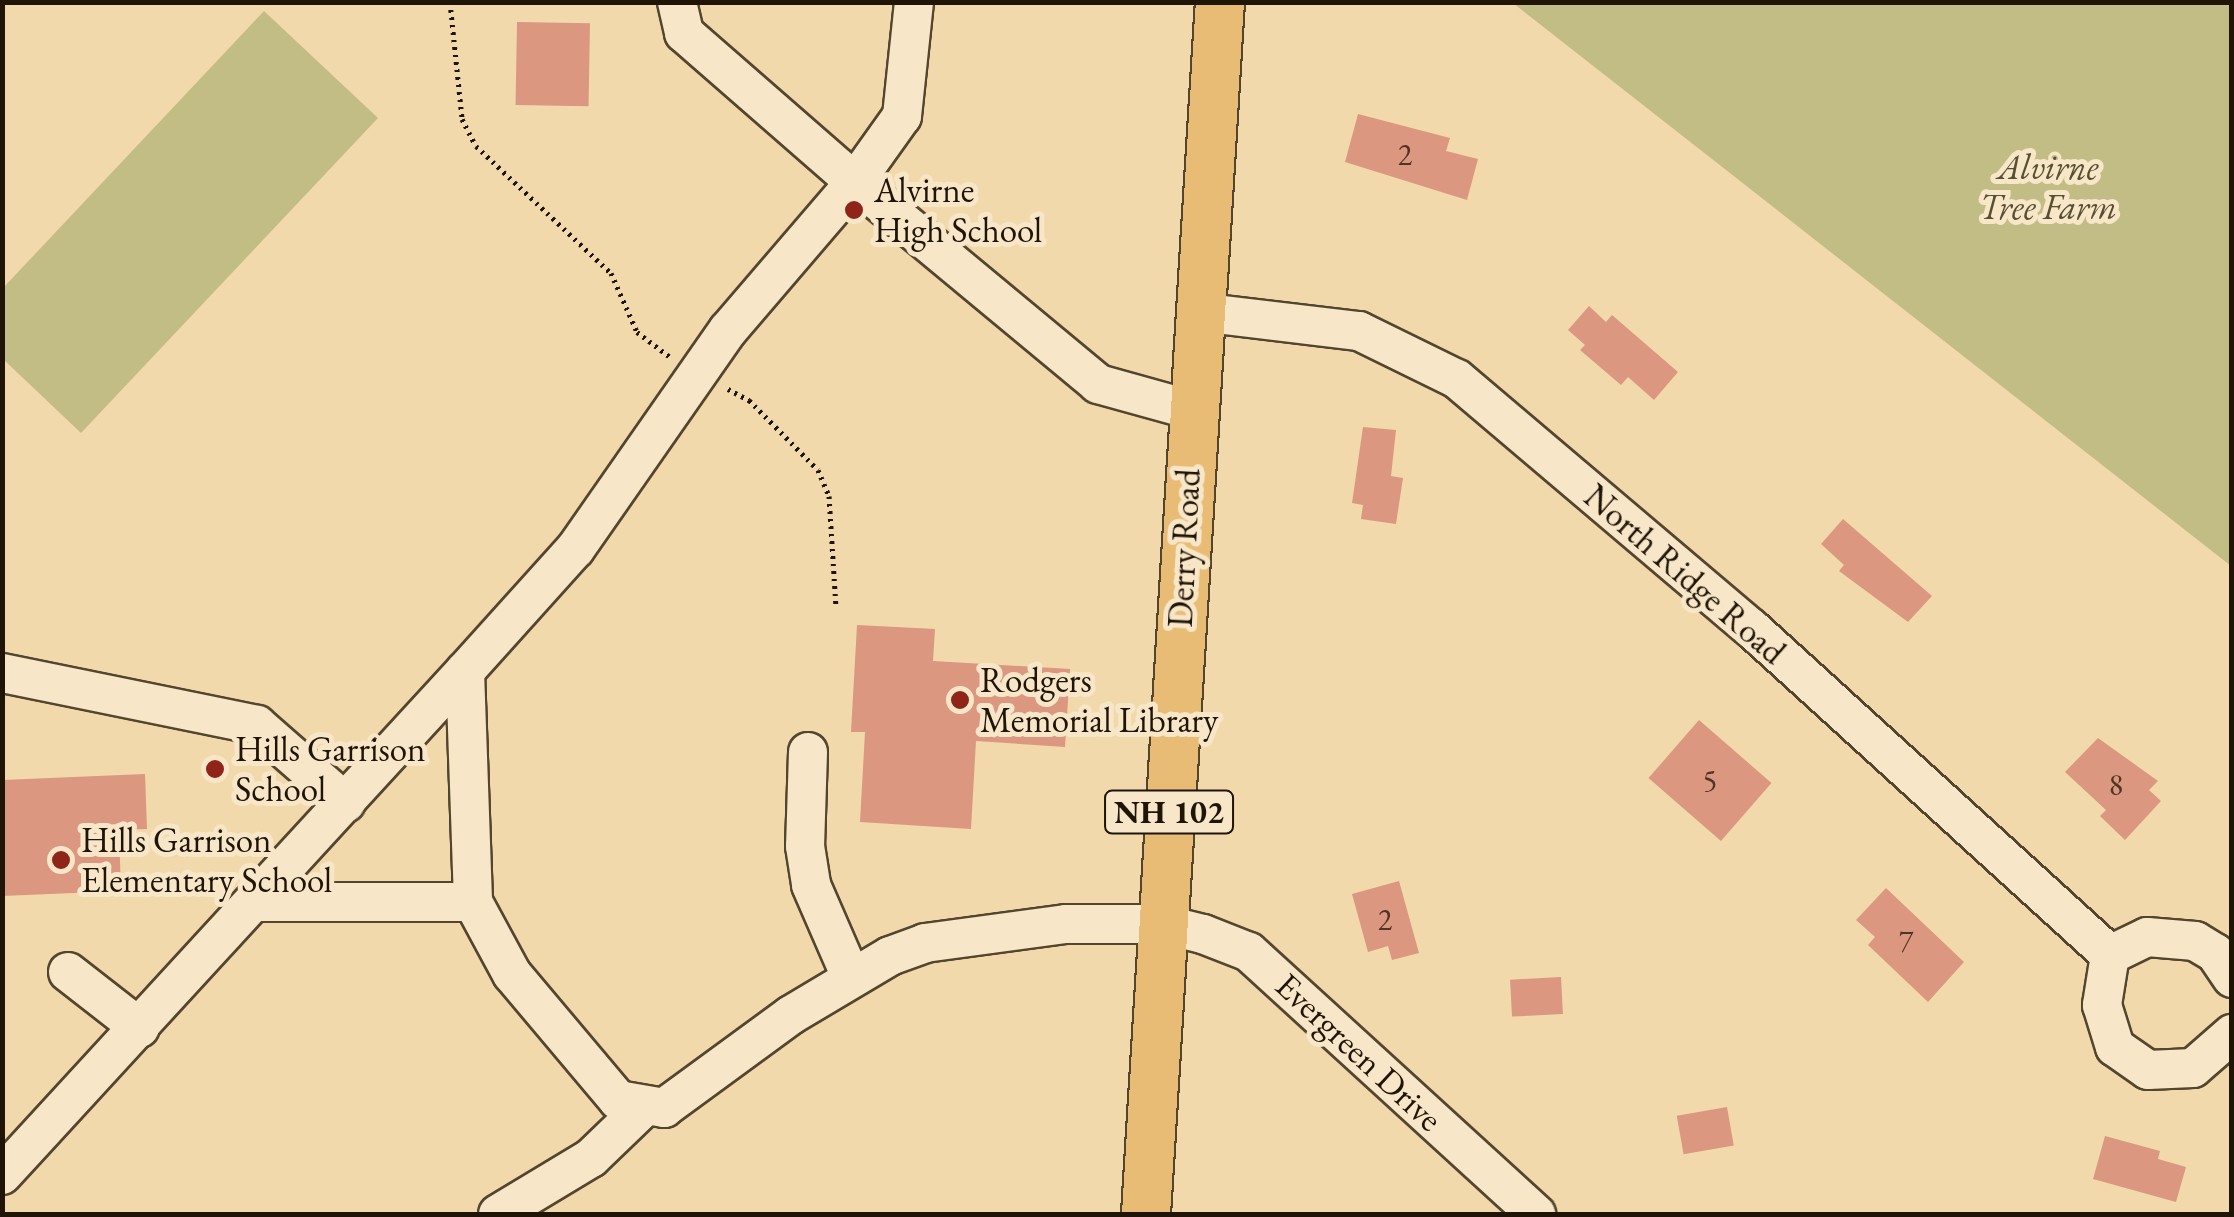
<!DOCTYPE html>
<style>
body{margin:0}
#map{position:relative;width:2234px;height:1217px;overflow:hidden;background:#f2d9ab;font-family:"EB Garamond",serif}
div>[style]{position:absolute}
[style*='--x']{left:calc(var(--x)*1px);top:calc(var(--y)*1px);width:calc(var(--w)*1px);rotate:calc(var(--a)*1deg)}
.green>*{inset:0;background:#c1bd84}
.building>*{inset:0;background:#db9780;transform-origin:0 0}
.path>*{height:5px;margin-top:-2.5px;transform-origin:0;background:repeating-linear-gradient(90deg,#1f1406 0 2.5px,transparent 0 7.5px)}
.roads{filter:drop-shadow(2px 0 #54452f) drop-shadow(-2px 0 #54452f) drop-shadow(0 2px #54452f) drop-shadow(0 -2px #54452f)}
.minor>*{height:38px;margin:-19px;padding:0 19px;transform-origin:19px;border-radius:19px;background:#f7e6c8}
.major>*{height:48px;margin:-24px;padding:0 24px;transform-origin:24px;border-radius:24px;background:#e9bc76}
.dots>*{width:28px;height:28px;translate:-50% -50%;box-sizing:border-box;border:5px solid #f7e6c8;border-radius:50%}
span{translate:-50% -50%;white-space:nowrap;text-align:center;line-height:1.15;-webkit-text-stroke:10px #f7e6c8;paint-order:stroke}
.number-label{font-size:30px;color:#4e3524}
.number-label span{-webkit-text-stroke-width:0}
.shield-label span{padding:2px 8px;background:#f7e6c8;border:2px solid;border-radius:8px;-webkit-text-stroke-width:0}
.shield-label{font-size:32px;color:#1f1406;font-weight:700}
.park-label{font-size:35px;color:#584f32;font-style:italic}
.poi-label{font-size:35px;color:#1f1406}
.left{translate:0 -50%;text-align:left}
.street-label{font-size:35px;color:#1f1406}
.frame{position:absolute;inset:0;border:5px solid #1f1406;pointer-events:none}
</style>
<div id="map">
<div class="green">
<i style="clip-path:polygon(1513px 3px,2231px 3px,2231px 566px)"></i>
<i style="clip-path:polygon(264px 11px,378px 118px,81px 433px,3px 359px,3px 288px)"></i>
</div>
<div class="building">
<i style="left:517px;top:22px;width:73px;height:83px;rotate:1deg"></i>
<i style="clip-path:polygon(1358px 114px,1450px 138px,1446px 151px,1478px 159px,1467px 200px,1345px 162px)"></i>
<i style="clip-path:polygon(1589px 306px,1606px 322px,1612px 315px,1678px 372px,1654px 400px,1628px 377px,1621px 385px,1580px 350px,1585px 345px,1568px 330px)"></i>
<i style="clip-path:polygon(1363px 427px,1396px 430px,1391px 476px,1403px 478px,1396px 524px,1361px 519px,1363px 505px,1352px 503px)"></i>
<i style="clip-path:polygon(1843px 519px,1932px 596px,1908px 622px,1839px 571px,1844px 565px,1821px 544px)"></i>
<i style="clip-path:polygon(857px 625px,935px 629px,933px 661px,1070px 669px,1065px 747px,976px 741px,971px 829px,860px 822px,865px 732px,851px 732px)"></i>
<i style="left:1699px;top:720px;width:96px;height:77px;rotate:41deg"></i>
<i style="clip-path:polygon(2098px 738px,2158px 781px,2149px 790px,2161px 801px,2125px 840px,2100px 816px,2106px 810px,2065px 772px)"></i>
<i style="clip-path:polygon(145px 774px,147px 829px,119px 830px,121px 891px,2px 896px,2px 780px)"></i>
<i style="clip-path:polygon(1399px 881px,1419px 953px,1392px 960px,1388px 946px,1368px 952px,1352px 894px)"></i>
<i style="clip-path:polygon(1886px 888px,1964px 962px,1928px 1002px,1868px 945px,1875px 937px,1856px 920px)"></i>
<i style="left:1561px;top:977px;width:37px;height:51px;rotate:87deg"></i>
<i style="left:1727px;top:1107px;width:39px;height:51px;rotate:80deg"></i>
<i style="clip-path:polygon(2105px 1136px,2160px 1151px,2158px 1159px,2186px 1167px,2176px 1202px,2093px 1179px)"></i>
</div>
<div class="path">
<i style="--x:450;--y:2;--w:118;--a:84.1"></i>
<i style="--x:462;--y:119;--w:30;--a:63"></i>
<i style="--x:476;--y:146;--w:185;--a:43.3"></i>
<i style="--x:611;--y:273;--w:64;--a:66.2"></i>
<i style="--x:637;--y:332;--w:41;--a:37.1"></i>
<i style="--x:728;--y:389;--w:24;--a:28"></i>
<i style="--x:749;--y:400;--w:98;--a:45.4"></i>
<i style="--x:818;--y:470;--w:28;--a:67"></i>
<i style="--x:829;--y:496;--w:110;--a:86.4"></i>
</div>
<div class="roads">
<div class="minor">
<i style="--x:677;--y:2;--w:32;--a:77"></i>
<i style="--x:684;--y:33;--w:227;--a:41.1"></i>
<i style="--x:855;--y:182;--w:195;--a:130.6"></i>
<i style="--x:728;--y:330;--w:267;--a:124.9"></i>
<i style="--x:575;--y:549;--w:164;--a:132"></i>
<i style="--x:465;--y:671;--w:231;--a:88"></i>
<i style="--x:473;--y:902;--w:82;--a:61.6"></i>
<i style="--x:512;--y:974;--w:165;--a:49.9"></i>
<i style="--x:618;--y:1100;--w:47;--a:9.9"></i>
<i style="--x:664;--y:1108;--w:157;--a:-36.2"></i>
<i style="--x:791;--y:1015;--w:115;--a:-30.8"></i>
<i style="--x:890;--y:956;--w:37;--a:-20"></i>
<i style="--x:925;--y:943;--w:142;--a:-7.7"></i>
<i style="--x:1066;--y:924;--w:96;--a:0"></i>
<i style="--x:1162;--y:924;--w:42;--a:13.7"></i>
<i style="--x:1203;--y:934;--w:49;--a:21.4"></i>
<i style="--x:1249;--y:952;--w:389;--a:42.4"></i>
<i style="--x:914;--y:2;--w:115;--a:96"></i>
<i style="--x:902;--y:116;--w:81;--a:125.5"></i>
<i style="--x:855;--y:182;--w:316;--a:39.7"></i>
<i style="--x:1098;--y:384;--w:98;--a:15.5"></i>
<i style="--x:1199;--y:312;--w:161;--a:6.8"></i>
<i style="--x:1359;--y:331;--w:109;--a:26.1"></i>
<i style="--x:1457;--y:379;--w:385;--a:40.3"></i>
<i style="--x:1751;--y:628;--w:486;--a:42.3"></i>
<i style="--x:2;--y:673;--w:260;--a:11.5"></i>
<i style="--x:257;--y:725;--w:118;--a:41.2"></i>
<i style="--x:808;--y:752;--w:94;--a:91.8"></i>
<i style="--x:805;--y:846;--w:39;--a:81"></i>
<i style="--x:811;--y:885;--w:100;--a:66.5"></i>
<i style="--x:257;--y:902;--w:216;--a:0"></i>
<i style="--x:68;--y:972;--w:91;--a:37.9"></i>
<i style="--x:2232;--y:978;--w:30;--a:-124"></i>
<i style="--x:2215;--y:953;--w:23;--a:-149"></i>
<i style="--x:2195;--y:941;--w:48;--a:-175.2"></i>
<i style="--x:2147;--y:937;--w:41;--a:154.1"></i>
<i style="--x:2110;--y:955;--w:51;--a:99.1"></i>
<i style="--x:2102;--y:1005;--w:44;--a:72.8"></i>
<i style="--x:2115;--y:1047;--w:40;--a:34.9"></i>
<i style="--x:2148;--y:1070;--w:45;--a:-2.5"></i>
<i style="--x:2193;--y:1068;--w:52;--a:-41.1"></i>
<i style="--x:2;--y:1175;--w:684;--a:-47.43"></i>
<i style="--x:498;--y:1214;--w:109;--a:-31.1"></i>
<i style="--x:591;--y:1158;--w:71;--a:-43.9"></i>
</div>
<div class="major">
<i style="--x:1146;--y:1214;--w:1214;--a:-86.51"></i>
</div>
</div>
<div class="dots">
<i style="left:854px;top:210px;background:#8f2418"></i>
<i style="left:960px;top:700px;background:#8f2418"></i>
<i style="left:215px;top:769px;background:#8f2418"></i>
<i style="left:61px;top:860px;background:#8f2418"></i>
</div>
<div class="number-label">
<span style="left:1405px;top:155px">2</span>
<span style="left:1710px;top:781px">5</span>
<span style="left:2116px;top:785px">8</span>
<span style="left:1385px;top:920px">2</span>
<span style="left:1906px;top:941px">7</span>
</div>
<div class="shield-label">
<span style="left:1169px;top:812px">NH 102</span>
</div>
<div class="park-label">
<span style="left:2048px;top:187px">Alvirne<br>Tree Farm</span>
</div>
<div class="poi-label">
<span class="left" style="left:874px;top:210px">Alvirne<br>High School</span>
<span class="left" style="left:980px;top:700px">Rodgers<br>Memorial Library</span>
<span class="left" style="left:235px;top:769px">Hills Garrison<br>School</span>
<span class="left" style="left:81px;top:860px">Hills Garrison<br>Elementary School</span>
</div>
<div class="street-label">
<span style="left:1184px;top:548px;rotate:-87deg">Derry Road</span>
<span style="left:1685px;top:574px;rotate:41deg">North Ridge Road</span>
<span style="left:1359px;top:1052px;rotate:43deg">Evergreen Drive</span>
</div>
<div class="frame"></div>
</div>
